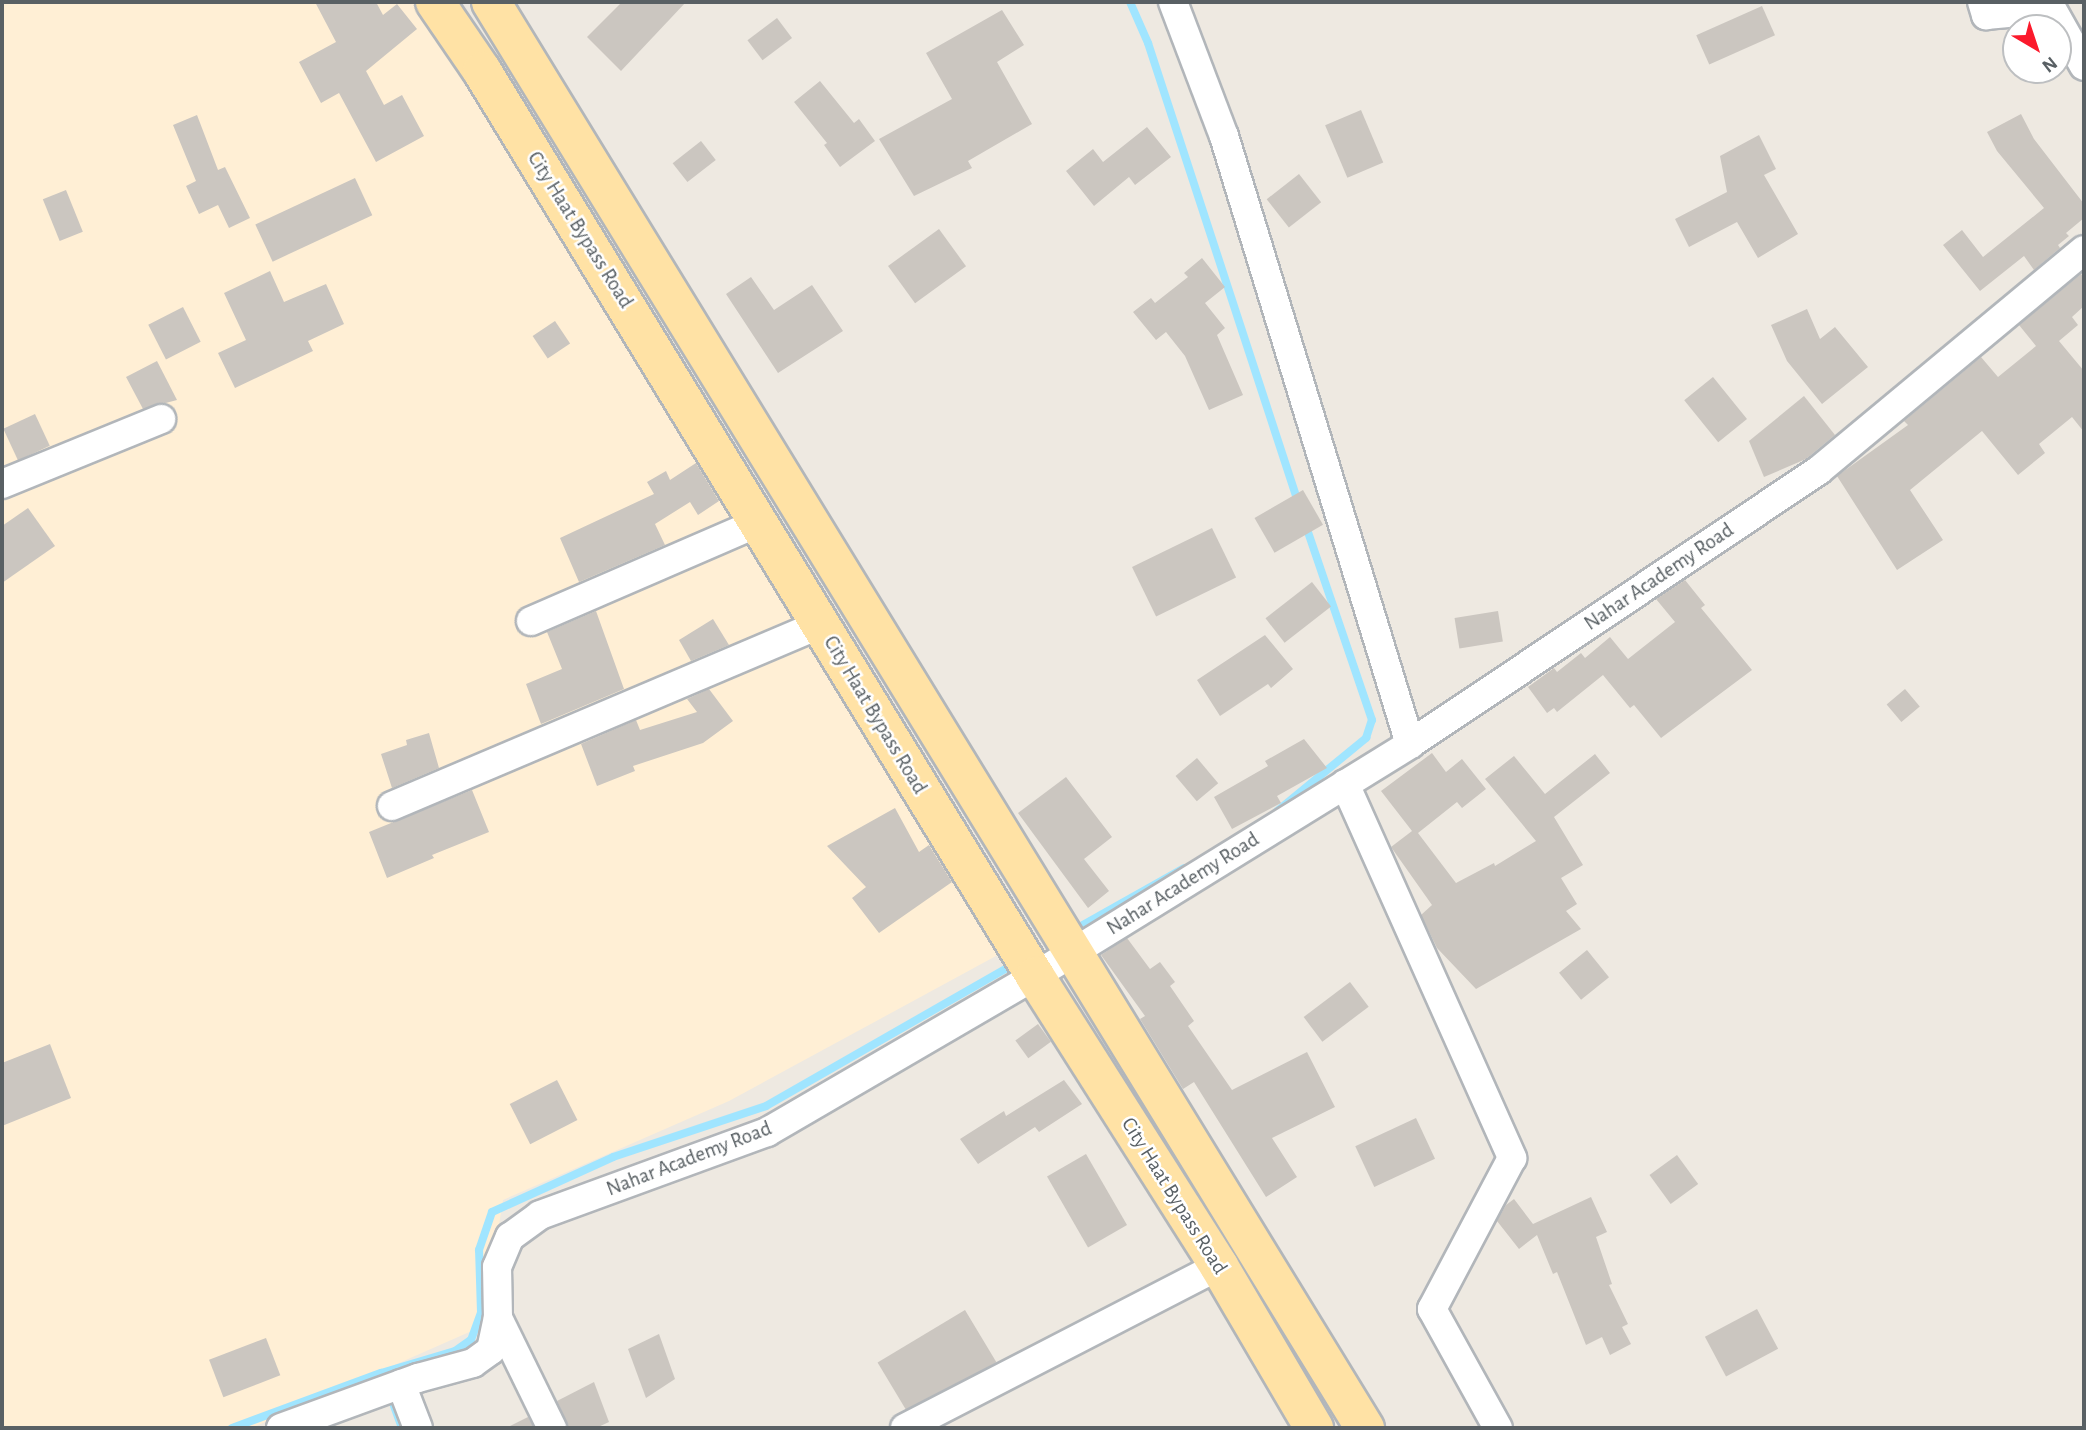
<!DOCTYPE html>
<style>
body{margin:0}
#map{position:relative;width:2086px;height:1430px;overflow:hidden;background:#eee9e1;font-family:"Alegreya Sans",sans-serif}
div>[style]{position:absolute}
[style*='--x']{left:calc(var(--x)*1px);top:calc(var(--y)*1px);width:calc(var(--w)*1px);rotate:calc(var(--a)*1deg)}
.commercial>*{inset:0;background:#ffefd5}
.stream>*{height:8px;margin:-4px;padding:0 4px;transform-origin:4px;border-radius:4px;background:#a0e5ff}
.building>*{inset:0;background:#cbc6c0;transform-origin:0 0}
.roads{filter:drop-shadow(2px 0 #b2b6ba) drop-shadow(-2px 0 #b2b6ba) drop-shadow(0 2px #b2b6ba) drop-shadow(0 -2px #b2b6ba)}
.minor>*{height:28px;margin:-14px;padding:0 14px;transform-origin:14px;border-radius:14px;background:#fff}
.primary>*{height:38px;margin:-19px;padding:0 19px;transform-origin:19px;border-radius:19px;background:#ffe2a5}
span{translate:-50% -50%;white-space:nowrap;text-align:center;line-height:1.15;-webkit-text-stroke:5px #fff;paint-order:stroke}
.street-label{font-size:21px;color:#596064}
.frame{position:absolute;inset:0;border:4px solid #596064;pointer-events:none}
.north{position:absolute;left:2002px;top:14px;width:70px;height:70px;box-sizing:border-box;background:#fff;border:2px solid #bdbfc1;border-radius:50%;rotate:141deg;font-size:19px;font-weight:700;line-height:28px;text-align:center;color:#596064}
.north::after{content:'';display:block;margin:auto;width:24px;height:32px;background:#fb1a2c;clip-path:polygon(50% 0,100% 100%,50% 72%,0 100%)}
</style>
<div id="map">
<div class="commercial">
<i style="clip-path:polygon(2px 2px,436px 2px,1020px 943px,729px 1101px,503px 1200px,483px 1326px,252px 1428px,2px 1428px)"></i>
</div>
<div class="stream">
<i style="--x:1130;--y:2;--w:45;--a:66.3"></i>
<i style="--x:1148;--y:43;--w:485;--a:71.9"></i>
<i style="--x:1276;--y:812;--w:117;--a:-39.4"></i>
<i style="--x:1366;--y:738;--w:19;--a:-72"></i>
<i style="--x:1372;--y:720;--w:205;--a:-108.8"></i>
<i style="--x:1074;--y:930;--w:126;--a:-29.4"></i>
<i style="--x:390;--y:1395;--w:35;--a:70"></i>
<i style="--x:232;--y:1428;--w:159;--a:-20.3"></i>
<i style="--x:381;--y:1373;--w:77;--a:-16.6"></i>
<i style="--x:455;--y:1351;--w:19;--a:-35"></i>
<i style="--x:471;--y:1340;--w:30;--a:-70"></i>
<i style="--x:481;--y:1312;--w:62;--a:-91.8"></i>
<i style="--x:479;--y:1250;--w:40;--a:-71.1"></i>
<i style="--x:492;--y:1212;--w:133;--a:-24.4"></i>
<i style="--x:613;--y:1157;--w:161;--a:-18.4"></i>
<i style="--x:766;--y:1106;--w:289;--a:-29.8"></i>
</div>
<div class="building">
<i style="clip-path:polygon(315px 2px,376px 2px,383px 15px,397px 4px,417px 29px,366px 71px,384px 105px,402px 95px,424px 136px,376px 162px,339px 93px,321px 103px,299px 62px,336px 42px)"></i>
<i style="clip-path:polygon(622px 2px,686px 2px,621px 71px,587px 37px)"></i>
<i style="left:1762px;top:6px;width:32px;height:72px;rotate:66deg"></i>
<i style="clip-path:polygon(1002px 10px,1024px 45px,997px 62px,1032px 124px,968px 161px,972px 168px,914px 196px,879px 139px,952px 99px,926px 53px)"></i>
<i style="left:777px;top:18px;width:25px;height:37px;rotate:53deg"></i>
<i style="clip-path:polygon(820px 81px,854px 123px,859px 119px,875px 141px,840px 167px,824px 145px,827px 143px,794px 102px)"></i>
<i style="left:1361px;top:110px;width:57px;height:39px;rotate:67deg"></i>
<i style="clip-path:polygon(2021px 114px,2034px 139px,2084px 204px,2084px 218px,2066px 233px,2069px 236px,2058px 245px,2060px 248px,2034px 270px,2024px 256px,1980px 291px,1943px 245px,1962px 230px,1983px 257px,2044px 208px,1997px 151px,1987px 132px)"></i>
<i style="clip-path:polygon(197px 115px,218px 170px,225px 167px,250px 218px,229px 228px,218px 205px,199px 214px,186px 186px,196px 181px,173px 125px)"></i>
<i style="clip-path:polygon(1147px 127px,1171px 157px,1135px 185px,1129px 177px,1094px 206px,1066px 171px,1093px 149px,1103px 162px)"></i>
<i style="clip-path:polygon(1759px 135px,1776px 169px,1764px 175px,1798px 234px,1758px 258px,1737px 222px,1689px 247px,1675px 219px,1727px 192px,1720px 156px)"></i>
<i style="left:701px;top:141px;width:24px;height:36px;rotate:52deg"></i>
<i style="left:1299px;top:174px;width:36px;height:41px;rotate:52deg"></i>
<i style="left:355px;top:178px;width:41px;height:110px;rotate:65deg"></i>
<i style="left:66px;top:190px;width:45px;height:25px;rotate:68deg"></i>
<i style="left:939px;top:229px;width:46px;height:63px;rotate:54deg"></i>
<i style="clip-path:polygon(1202px 258px,1225px 287px,1205px 303px,1225px 328px,1217px 335px,1243px 395px,1209px 410px,1185px 356px,1166px 332px,1156px 340px,1133px 312px,1151px 298px,1155px 303px,1188px 277px,1184px 273px)"></i>
<i style="clip-path:polygon(270px 271px,284px 302px,326px 284px,344px 324px,308px 341px,313px 351px,235px 388px,218px 353px,246px 340px,224px 293px)"></i>
<i style="clip-path:polygon(2081px 274px,2084px 278px,2084px 306px,2072px 317px,2078px 325px,2059px 341px,2084px 371px,2084px 432px,2072px 417px,2039px 444px,2045px 453px,2018px 475px,1982px 431px,1910px 490px,1943px 540px,1897px 570px,1837px 476px,1908px 425px,1904px 421px,1981px 357px,1998px 377px,2036px 346px,2019px 325px)"></i>
<i style="clip-path:polygon(751px 277px,774px 310px,812px 285px,843px 331px,778px 373px,726px 294px)"></i>
<i style="left:183px;top:307px;width:39px;height:39px;rotate:63deg"></i>
<i style="clip-path:polygon(1807px 309px,1820px 339px,1835px 327px,1868px 367px,1822px 404px,1787px 361px,1771px 325px)"></i>
<i style="left:555px;top:321px;width:27px;height:27px;rotate:56deg"></i>
<i style="clip-path:polygon(157px 361px,177px 400px,143px 409px,126px 377px)"></i>
<i style="left:1713px;top:377px;width:54px;height:37px;rotate:51deg"></i>
<i style="clip-path:polygon(1804px 396px,1835px 435px,1806px 459px,1764px 477px,1749px 441px)"></i>
<i style="left:35px;top:414px;width:35px;height:35px;rotate:65deg"></i>
<i style="clip-path:polygon(696px 463px,719px 501px,698px 515px,690px 502px,655px 524px,665px 545px,579px 582px,560px 538px,654px 494px,647px 482px,666px 471px,670px 480px)"></i>
<i style="left:1303px;top:490px;width:40px;height:56px;rotate:60deg"></i>
<i style="clip-path:polygon(28px 508px,55px 546px,2px 583px,2px 526px)"></i>
<i style="left:1212px;top:528px;width:55px;height:89px;rotate:64deg"></i>
<i style="clip-path:polygon(1685px 580px,1705px 605px,1701px 608px,1752px 670px,1661px 738px,1634px 705px,1630px 708px,1603px 675px,1557px 712px,1554px 708px,1547px 713px,1528px 687px,1554px 668px,1557px 672px,1581px 653px,1585px 658px,1610px 637px,1628px 659px,1675px 622px,1656px 599px)"></i>
<i style="left:1312px;top:582px;width:31px;height:59px;rotate:52deg"></i>
<i style="clip-path:polygon(596px 611px,624px 689px,541px 724px,526px 684px,562px 669px,547px 632px)"></i>
<i style="left:1498px;top:611px;width:31px;height:44px;rotate:81deg"></i>
<i style="clip-path:polygon(713px 619px,729px 645px,691px 661px,679px 640px)"></i>
<i style="clip-path:polygon(1265px 635px,1293px 669px,1271px 688px,1268px 684px,1220px 716px,1197px 680px)"></i>
<i style="clip-path:polygon(709px 689px,733px 721px,703px 743px,633px 766px,635px 771px,597px 786px,581px 744px,636px 720px,640px 730px,697px 712px,687px 699px)"></i>
<i style="left:1905px;top:689px;width:23px;height:24px;rotate:50deg"></i>
<i style="clip-path:polygon(429px 733px,439px 768px,392px 788px,381px 754px,407px 745px,406px 740px)"></i>
<i style="clip-path:polygon(1304px 739px,1327px 768px,1277px 796px,1281px 803px,1232px 829px,1214px 797px,1268px 766px,1265px 761px)"></i>
<i style="clip-path:polygon(1432px 753px,1446px 772px,1462px 759px,1486px 789px,1462px 808px,1457px 802px,1418px 833px,1456px 883px,1494px 863px,1495px 866px,1536px 841px,1485px 779px,1514px 756px,1545px 794px,1595px 754px,1610px 773px,1554px 817px,1583px 865px,1561px 878px,1577px 904px,1566px 911px,1581px 929px,1476px 989px,1437px 948px,1421px 915px,1432px 905px,1391px 847px,1412px 831px,1381px 791px)"></i>
<i style="left:1197px;top:758px;width:33px;height:28px;rotate:50deg"></i>
<i style="clip-path:polygon(1066px 777px,1112px 837px,1084px 859px,1109px 891px,1088px 908px,1018px 813px)"></i>
<i style="clip-path:polygon(472px 790px,489px 832px,432px 855px,434px 858px,387px 878px,369px 832px)"></i>
<i style="clip-path:polygon(895px 808px,919px 852px,929px 845px,952px 882px,879px 933px,852px 898px,866px 887px,827px 846px)"></i>
<i style="clip-path:polygon(1127px 938px,1150px 969px,1160px 962px,1175px 982px,1170px 986px,1194px 1021px,1188px 1026px,1232px 1090px,1307px 1052px,1335px 1107px,1272px 1138px,1297px 1177px,1266px 1197px,1194px 1082px,1183px 1089px,1140px 1019px,1145px 1016px,1101px 955px)"></i>
<i style="left:1587px;top:950px;width:35px;height:36px;rotate:51deg"></i>
<i style="left:1350px;top:982px;width:31px;height:58px;rotate:53deg"></i>
<i style="left:1038px;top:1024px;width:22px;height:28px;rotate:54deg"></i>
<i style="clip-path:polygon(50px 1044px,71px 1098px,2px 1126px,2px 1063px)"></i>
<i style="left:557px;top:1080px;width:45px;height:53px;rotate:63deg"></i>
<i style="clip-path:polygon(1064px 1080px,1082px 1104px,1039px 1132px,1035px 1127px,978px 1164px,960px 1139px,1004px 1111px,1006px 1116px)"></i>
<i style="left:1416px;top:1118px;width:45px;height:67px;rotate:65deg"></i>
<i style="left:1086px;top:1154px;width:82px;height:45px;rotate:60deg"></i>
<i style="left:1677px;top:1155px;width:36px;height:34px;rotate:54deg"></i>
<i style="clip-path:polygon(1591px 1197px,1607px 1232px,1596px 1237px,1612px 1284px,1609px 1285px,1628px 1324px,1622px 1327px,1631px 1344px,1610px 1355px,1602px 1337px,1586px 1345px,1557px 1272px,1553px 1274px,1537px 1235px,1519px 1249px,1497px 1221px,1506px 1205px,1514px 1199px,1533px 1224px)"></i>
<i style="left:1757px;top:1309px;width:45px;height:59px;rotate:62deg"></i>
<i style="left:965px;top:1310px;width:61px;height:102px;rotate:59deg"></i>
<i style="clip-path:polygon(659px 1334px,675px 1379px,646px 1398px,628px 1349px)"></i>
<i style="left:266px;top:1338px;width:40px;height:61px;rotate:69deg"></i>
<i style="clip-path:polygon(594px 1382px,609px 1422px,596px 1428px,569px 1428px,557px 1401px)"></i>
<i style="clip-path:polygon(528px 1417px,534px 1428px,506px 1428px)"></i>
</div>
<div class="roads">
<div class="minor">
<i style="--x:1173;--y:2;--w:143;--a:69.2"></i>
<i style="--x:1224;--y:136;--w:636;--a:72.99"></i>
<i style="--x:1982;--y:2;--w:14;--a:73"></i>
<i style="--x:1986;--y:15;--w:66;--a:-5.2"></i>
<i style="--x:2052;--y:9;--w:65;--a:60.7"></i>
<i style="--x:2;--y:484;--w:172;--a:-22.2"></i>
<i style="--x:531;--y:621;--w:247;--a:-23.4"></i>
<i style="--x:1345;--y:784;--w:410;--a:65.9"></i>
<i style="--x:1512;--y:1158;--w:171;--a:117.9"></i>
<i style="--x:1432;--y:1309;--w:136;--a:61"></i>
<i style="--x:392;--y:806;--w:465;--a:-23"></i>
<i style="--x:498;--y:1318;--w:123;--a:63.9"></i>
<i style="--x:401;--y:1384;--w:47;--a:68.9"></i>
<i style="--x:281;--y:1428;--w:146;--a:-20.1"></i>
<i style="--x:418;--y:1378;--w:57;--a:-15.3"></i>
<i style="--x:473;--y:1363;--w:22;--a:-36"></i>
<i style="--x:491;--y:1350;--w:33;--a:-78"></i>
<i style="--x:498;--y:1318;--w:51;--a:-91.1"></i>
<i style="--x:497;--y:1267;--w:33;--a:-67"></i>
<i style="--x:510;--y:1237;--w:37;--a:-36"></i>
<i style="--x:540;--y:1215;--w:242;--a:-20.1"></i>
<i style="--x:767;--y:1132;--w:310;--a:-30.2"></i>
<i style="--x:1035;--y:976;--w:441;--a:-31.7"></i>
<i style="--x:1410;--y:744;--w:492;--a:-33.8"></i>
<i style="--x:1819;--y:470;--w:344;--a:-39.7"></i>
<i style="--x:905;--y:1428;--w:353;--a:-27.3"></i>
</div>
<div class="primary">
<i style="--x:435;--y:2;--w:83;--a:55.7"></i>
<i style="--x:482;--y:71;--w:1061;--a:58.57"></i>
<i style="--x:1035;--y:976;--w:343;--a:57.6"></i>
<i style="--x:1219;--y:1266;--w:188;--a:59.6"></i>
<i style="--x:491;--y:2;--w:1673;--a:58.5"></i>
</div>
</div>
<div class="street-label">
<span style="left:580px;top:230px;rotate:58deg">City Haat Bypass Road</span>
<span style="left:1659px;top:577px;rotate:-34deg">Nahar Academy Road</span>
<span style="left:875px;top:715px;rotate:59deg">City Haat Bypass Road</span>
<span style="left:1183px;top:884px;rotate:-32deg">Nahar Academy Road</span>
<span style="left:689px;top:1159px;rotate:-21deg">Nahar Academy Road</span>
<span style="left:1174px;top:1196px;rotate:58deg">City Haat Bypass Road</span>
</div>
<div class="frame"></div>
<div class="north">N</div>
</div>
